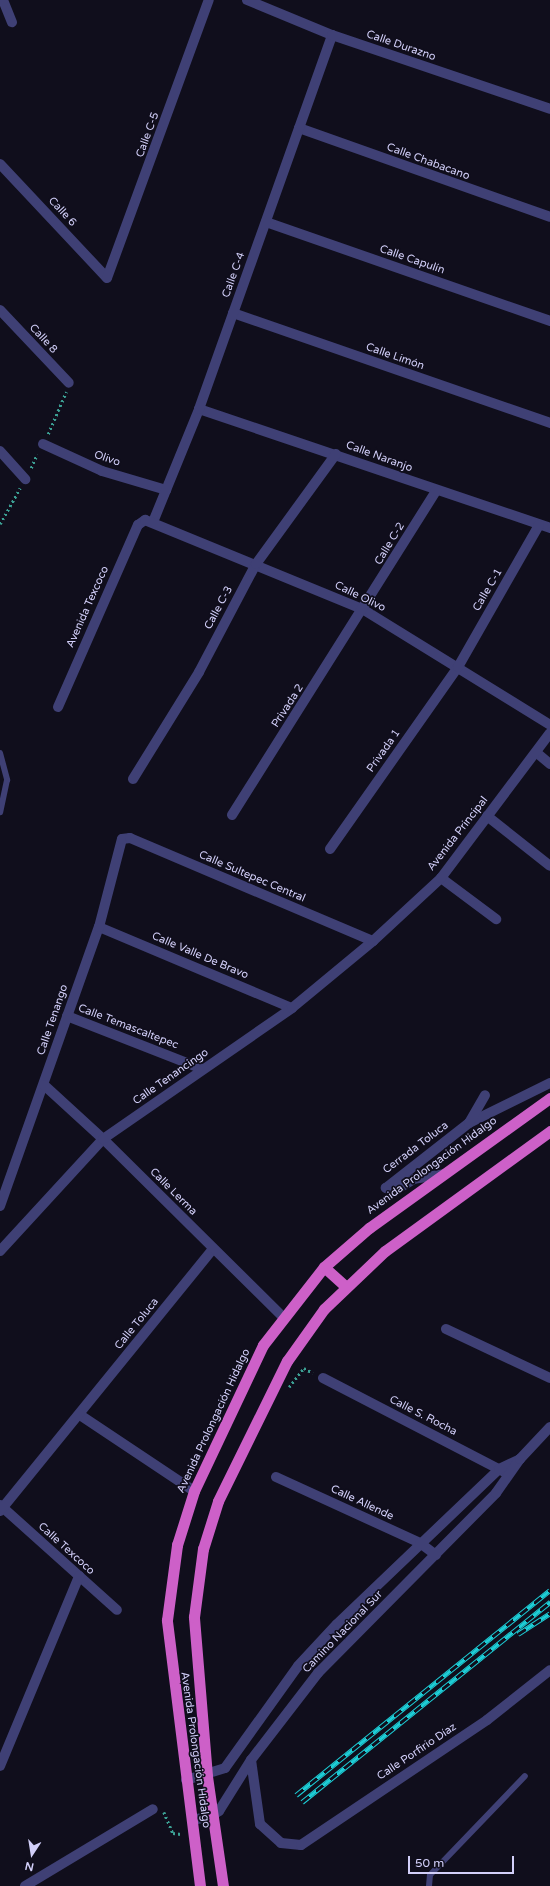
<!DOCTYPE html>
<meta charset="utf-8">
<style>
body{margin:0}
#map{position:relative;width:550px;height:1886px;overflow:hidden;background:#100e1c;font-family:"Varela Round",sans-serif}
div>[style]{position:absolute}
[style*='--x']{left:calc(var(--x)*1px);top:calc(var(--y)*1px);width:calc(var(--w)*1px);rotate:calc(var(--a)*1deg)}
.path>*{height:2.5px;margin-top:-1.25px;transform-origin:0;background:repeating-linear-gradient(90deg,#3ca094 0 2px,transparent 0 5px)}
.service>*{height:6px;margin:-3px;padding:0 3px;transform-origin:3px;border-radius:3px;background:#3f4075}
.pedestrian>*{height:10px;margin:-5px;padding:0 5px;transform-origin:5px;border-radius:5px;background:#3f4075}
.minor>*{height:10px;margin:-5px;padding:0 5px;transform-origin:5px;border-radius:5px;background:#3f4075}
.tertiary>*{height:10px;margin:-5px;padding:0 5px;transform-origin:5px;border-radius:5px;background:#3f4075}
.trunk>*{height:11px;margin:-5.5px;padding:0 5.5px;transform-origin:5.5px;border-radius:5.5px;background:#cd60c8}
.rail>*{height:4.5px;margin-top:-2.25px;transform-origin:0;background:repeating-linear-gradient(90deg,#100e1c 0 9px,#1dced7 0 18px);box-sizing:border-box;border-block:1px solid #1dced7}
span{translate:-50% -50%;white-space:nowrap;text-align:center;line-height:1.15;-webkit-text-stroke:3.5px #100e1c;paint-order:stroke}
.street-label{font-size:11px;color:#d2cff9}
.north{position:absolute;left:12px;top:1834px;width:40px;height:40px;-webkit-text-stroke:3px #100e1c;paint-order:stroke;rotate:192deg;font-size:11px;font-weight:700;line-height:16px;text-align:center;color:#d2cff9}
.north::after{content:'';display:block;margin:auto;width:14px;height:18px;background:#d2cff9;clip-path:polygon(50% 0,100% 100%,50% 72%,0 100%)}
.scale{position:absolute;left:408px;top:1856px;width:106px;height:18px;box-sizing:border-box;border:2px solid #d2cff9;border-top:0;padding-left:5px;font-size:12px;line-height:14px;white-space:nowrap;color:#d2cff9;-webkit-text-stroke:3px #100e1c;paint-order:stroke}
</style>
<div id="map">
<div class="path">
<i style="--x:48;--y:434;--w:46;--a:-66.8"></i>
<i style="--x:31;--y:468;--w:15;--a:-67"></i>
<i style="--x:0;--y:524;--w:41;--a:-60.9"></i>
<i style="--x:289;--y:1387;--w:24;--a:-52"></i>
<i style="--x:304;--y:1368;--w:10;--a:29"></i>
<i style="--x:164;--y:1812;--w:23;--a:67"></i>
<i style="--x:173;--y:1833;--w:8;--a:7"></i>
</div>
<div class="service">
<i style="--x:0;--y:753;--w:28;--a:75"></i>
<i style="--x:7;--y:780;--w:33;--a:102"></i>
<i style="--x:429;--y:1886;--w:11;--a:-85"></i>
<i style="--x:430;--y:1875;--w:137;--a:-46.2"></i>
</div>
<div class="pedestrian">
<i style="--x:43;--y:444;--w:65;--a:24.6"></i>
<i style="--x:102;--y:471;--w:67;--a:16.5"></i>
</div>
<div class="minor">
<i style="--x:3;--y:0;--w:24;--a:68"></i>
<i style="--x:299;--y:128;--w:266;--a:19.5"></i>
<i style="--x:0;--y:164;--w:156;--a:46.8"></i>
<i style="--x:107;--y:278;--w:296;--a:-69.9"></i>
<i style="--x:266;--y:222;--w:301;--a:19.2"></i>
<i style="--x:0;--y:310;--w:100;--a:46.6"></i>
<i style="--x:233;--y:313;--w:336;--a:19.1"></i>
<i style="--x:199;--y:409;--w:371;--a:18.7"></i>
<i style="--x:0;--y:451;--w:38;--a:48"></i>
<i style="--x:153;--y:522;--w:122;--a:-67.8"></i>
<i style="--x:199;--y:409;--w:397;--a:-70.4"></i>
<i style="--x:58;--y:707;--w:199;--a:-66.3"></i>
<i style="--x:138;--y:525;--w:9;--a:-36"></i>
<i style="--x:145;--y:520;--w:237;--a:22.3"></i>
<i style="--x:364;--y:610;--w:219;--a:31.7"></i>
<i style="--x:537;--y:753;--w:17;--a:40"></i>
<i style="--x:133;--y:779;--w:126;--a:-58.3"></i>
<i style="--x:199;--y:672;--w:122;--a:-62.2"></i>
<i style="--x:256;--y:564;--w:136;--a:-54"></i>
<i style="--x:232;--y:815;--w:383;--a:-57.8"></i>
<i style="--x:487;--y:816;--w:80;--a:38.4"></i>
<i style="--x:330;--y:849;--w:223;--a:-54.9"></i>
<i style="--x:458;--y:667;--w:163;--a:-60.3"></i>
<i style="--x:441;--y:878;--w:69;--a:36.7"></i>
<i style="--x:99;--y:927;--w:209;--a:22.8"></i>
<i style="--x:67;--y:1016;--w:145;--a:21.4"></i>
<i style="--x:469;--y:1123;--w:90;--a:-26.3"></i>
<i style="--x:445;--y:1174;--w:31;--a:171"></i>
<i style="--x:414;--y:1179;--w:23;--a:149"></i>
<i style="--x:394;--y:1191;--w:9;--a:-159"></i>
<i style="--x:386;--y:1188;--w:105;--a:-38.1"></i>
<i style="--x:469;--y:1123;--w:32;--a:-60"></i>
<i style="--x:0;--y:1206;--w:296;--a:-70.5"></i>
<i style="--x:99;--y:927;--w:91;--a:-75.4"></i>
<i style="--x:122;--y:839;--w:8;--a:-7"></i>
<i style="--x:130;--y:838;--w:264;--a:23"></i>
<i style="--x:0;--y:1251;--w:152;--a:-47.4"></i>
<i style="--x:103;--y:1139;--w:80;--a:-137.5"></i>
<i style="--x:446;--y:1329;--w:115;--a:25.2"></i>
<i style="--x:323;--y:1378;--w:204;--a:27.4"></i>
<i style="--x:80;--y:1415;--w:137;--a:33.7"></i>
<i style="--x:276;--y:1477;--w:158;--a:24.6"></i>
<i style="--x:420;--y:1543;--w:20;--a:37"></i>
<i style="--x:0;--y:1505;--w:157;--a:41.9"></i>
<i style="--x:0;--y:1511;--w:338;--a:-50.9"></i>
<i style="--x:251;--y:1760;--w:65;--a:82"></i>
<i style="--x:260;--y:1824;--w:28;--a:42"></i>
<i style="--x:281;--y:1843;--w:20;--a:6"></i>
<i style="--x:301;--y:1845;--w:224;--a:-33.9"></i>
<i style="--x:487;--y:1720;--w:80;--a:-38.4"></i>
<i style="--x:0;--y:1766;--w:206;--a:-67.4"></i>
<i style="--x:186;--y:1780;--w:41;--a:-17.1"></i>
<i style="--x:225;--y:1768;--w:125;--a:-54.4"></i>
<i style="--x:298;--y:1666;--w:57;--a:-47.1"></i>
<i style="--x:337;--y:1624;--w:224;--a:-43.7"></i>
<i style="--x:499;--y:1469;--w:23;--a:-25"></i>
<i style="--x:192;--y:1820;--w:20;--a:-11"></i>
<i style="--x:212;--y:1816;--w:9;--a:-36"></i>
<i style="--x:219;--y:1811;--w:60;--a:-57.9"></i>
<i style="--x:251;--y:1760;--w:110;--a:-52.4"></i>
<i style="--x:318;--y:1673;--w:253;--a:-45.3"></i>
<i style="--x:496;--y:1493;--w:42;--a:-54.8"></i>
<i style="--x:520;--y:1459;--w:44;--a:-46.8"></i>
<i style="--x:25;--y:1886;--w:149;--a:-31"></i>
</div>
<div class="tertiary">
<i style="--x:247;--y:0;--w:92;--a:22.4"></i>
<i style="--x:332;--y:35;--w:230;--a:18.7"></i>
<i style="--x:283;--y:1317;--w:253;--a:-135.3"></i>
<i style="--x:103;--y:1139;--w:230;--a:-34.7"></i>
<i style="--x:292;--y:1008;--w:105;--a:-39.6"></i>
<i style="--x:373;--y:941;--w:93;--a:-42.8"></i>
<i style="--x:441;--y:878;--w:181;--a:-53.1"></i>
</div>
<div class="trunk">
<i style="--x:324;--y:1267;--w:30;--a:42"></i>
<i style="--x:200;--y:1886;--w:268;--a:-97.1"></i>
<i style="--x:167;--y:1620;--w:76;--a:-82.4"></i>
<i style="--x:177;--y:1545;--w:57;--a:-72.5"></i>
<i style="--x:194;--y:1491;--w:161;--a:-64.7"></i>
<i style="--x:263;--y:1345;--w:99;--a:-52"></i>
<i style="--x:324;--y:1267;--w:60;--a:-40.9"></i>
<i style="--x:369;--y:1228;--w:223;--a:-35.7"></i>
<i style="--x:223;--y:1886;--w:111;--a:-98.3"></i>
<i style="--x:207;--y:1776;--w:160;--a:-94.7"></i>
<i style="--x:194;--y:1617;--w:69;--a:-82.5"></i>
<i style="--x:203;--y:1549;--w:50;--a:-72.6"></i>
<i style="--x:218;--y:1501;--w:156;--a:-63.8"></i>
<i style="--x:287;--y:1361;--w:64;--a:-54.6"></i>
<i style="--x:324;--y:1309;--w:84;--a:-43.6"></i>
<i style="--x:385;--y:1251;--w:204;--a:-36"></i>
</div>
<div class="rail">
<i style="--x:518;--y:1634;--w:38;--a:-33"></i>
<i style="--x:296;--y:1795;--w:326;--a:-38.9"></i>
<i style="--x:302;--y:1802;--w:319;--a:-38.9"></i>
</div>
<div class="street-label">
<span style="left:401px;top:46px;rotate:19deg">Calle Durazno</span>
<span style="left:148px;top:135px;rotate:-70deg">Calle C-5</span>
<span style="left:428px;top:162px;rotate:20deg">Calle Chabacano</span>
<span style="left:62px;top:212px;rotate:47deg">Calle 6</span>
<span style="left:412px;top:260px;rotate:19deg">Calle Capulín</span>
<span style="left:234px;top:275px;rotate:-70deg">Calle C-4</span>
<span style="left:43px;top:339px;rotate:47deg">Calle 8</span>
<span style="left:395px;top:357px;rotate:19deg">Calle Limón</span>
<span style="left:379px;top:457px;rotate:20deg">Calle Naranjo</span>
<span style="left:107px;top:459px;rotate:19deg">Olivo</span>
<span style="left:390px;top:544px;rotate:-59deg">Calle C-2</span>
<span style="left:488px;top:590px;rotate:-60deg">Calle C-1</span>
<span style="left:360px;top:597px;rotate:26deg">Calle Olivo</span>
<span style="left:88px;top:607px;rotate:-66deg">Avenida Texcoco</span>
<span style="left:219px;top:608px;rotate:-62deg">Calle C-3</span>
<span style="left:288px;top:706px;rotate:-57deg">Privada 2</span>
<span style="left:384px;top:751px;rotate:-55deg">Privada 1</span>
<span style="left:458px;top:834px;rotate:-52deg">Avenida Principal</span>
<span style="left:252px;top:877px;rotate:23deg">Calle Sultepec Central</span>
<span style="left:200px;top:956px;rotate:23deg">Calle Valle De Bravo</span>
<span style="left:53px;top:1020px;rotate:-71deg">Calle Tenango</span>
<span style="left:128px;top:1027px;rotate:21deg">Calle Temascaltepec</span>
<span style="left:171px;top:1077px;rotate:-35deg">Calle Tenancingo</span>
<span style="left:416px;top:1148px;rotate:-37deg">Cerrada Toluca</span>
<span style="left:432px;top:1166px;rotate:-36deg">Avenida Prolongación Hidalgo</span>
<span style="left:173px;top:1192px;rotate:45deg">Calle Lerma</span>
<span style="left:137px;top:1324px;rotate:-51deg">Calle Toluca</span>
<span style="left:423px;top:1416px;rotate:27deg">Calle S. Rocha</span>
<span style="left:214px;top:1421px;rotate:-65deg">Avenida Prolongación Hidalgo</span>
<span style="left:362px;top:1503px;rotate:25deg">Calle Allende</span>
<span style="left:66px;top:1549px;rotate:42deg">Calle Texcoco</span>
<span style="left:343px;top:1632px;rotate:-46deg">Camino Nacional Sur</span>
<span style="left:195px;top:1750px;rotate:82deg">Avenida Prolongación Hidalgo</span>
<span style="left:417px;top:1752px;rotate:-34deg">Calle Porfirio Díaz</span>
</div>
<div class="north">N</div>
<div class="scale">50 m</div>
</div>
